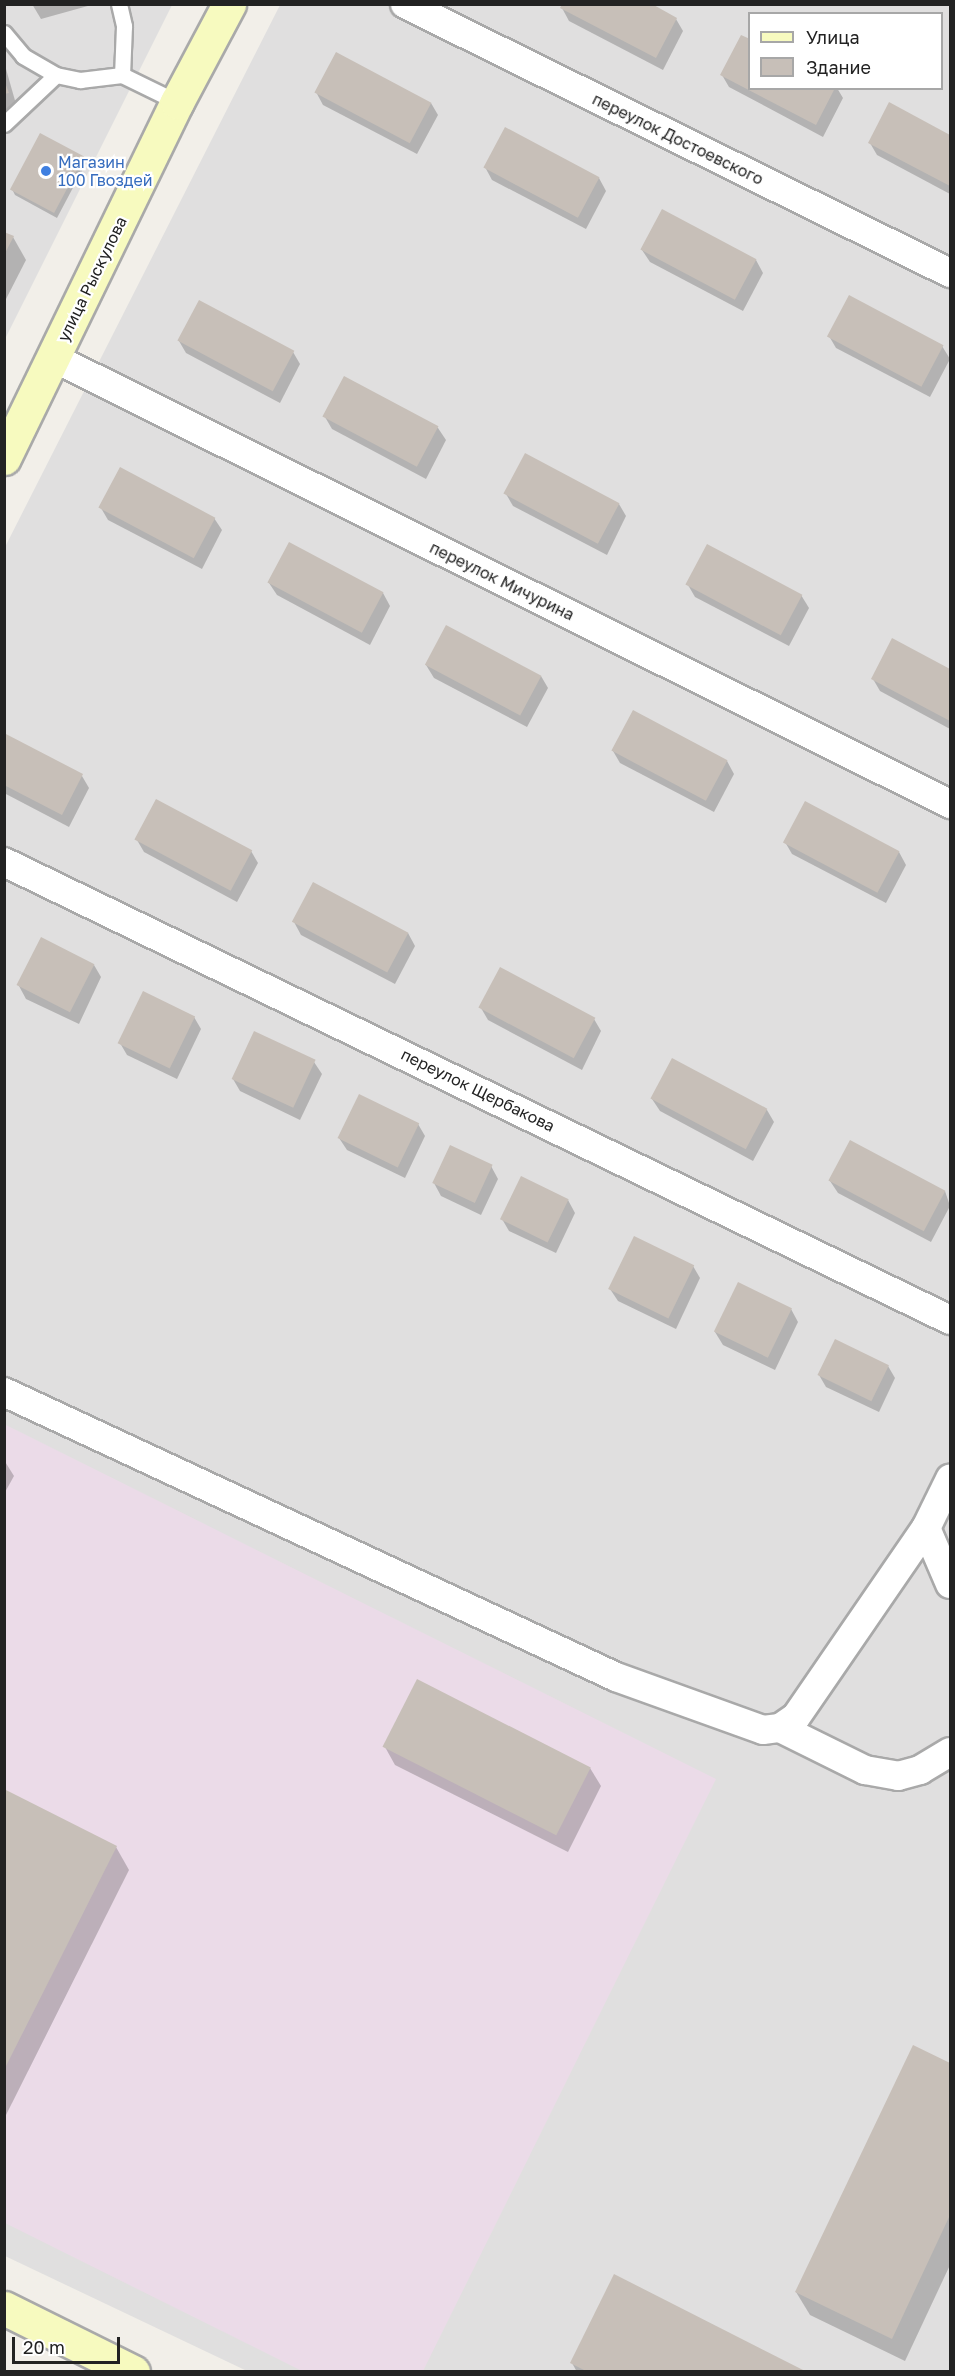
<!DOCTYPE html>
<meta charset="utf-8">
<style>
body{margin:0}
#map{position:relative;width:955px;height:2376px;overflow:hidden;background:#f2efe9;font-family:"Golos Text",sans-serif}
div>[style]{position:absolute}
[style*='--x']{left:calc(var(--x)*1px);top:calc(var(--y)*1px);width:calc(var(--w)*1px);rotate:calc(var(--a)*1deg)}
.residential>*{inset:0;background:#e0dfdf}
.industrial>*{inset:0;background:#ebdbe8}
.shadow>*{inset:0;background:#0003}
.building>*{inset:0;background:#c7bfb8;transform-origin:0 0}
.roads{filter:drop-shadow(2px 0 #a9a9a9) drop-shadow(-2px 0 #a9a9a9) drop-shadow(0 2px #a9a9a9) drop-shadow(0 -2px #a9a9a9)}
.lane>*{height:15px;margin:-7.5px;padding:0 7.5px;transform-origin:7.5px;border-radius:7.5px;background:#fff}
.street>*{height:28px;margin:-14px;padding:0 14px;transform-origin:14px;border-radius:14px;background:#fff}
.secondary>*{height:33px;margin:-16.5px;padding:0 16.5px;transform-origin:16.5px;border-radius:16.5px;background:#f7fabf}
.dots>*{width:16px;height:16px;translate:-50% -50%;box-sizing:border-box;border:3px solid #fff;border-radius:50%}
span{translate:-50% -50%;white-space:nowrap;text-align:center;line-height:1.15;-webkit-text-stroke:4.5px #fff;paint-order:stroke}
.street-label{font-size:16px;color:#222}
.shop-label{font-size:16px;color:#366cbe}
.left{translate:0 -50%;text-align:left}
.frame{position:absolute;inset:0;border:6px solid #222;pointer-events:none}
.legend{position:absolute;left:748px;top:12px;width:195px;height:78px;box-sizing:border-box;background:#fff;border:2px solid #a7a7a7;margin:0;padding:8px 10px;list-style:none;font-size:18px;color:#222}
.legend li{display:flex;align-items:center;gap:12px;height:30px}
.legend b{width:30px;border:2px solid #a7a7a7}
.scale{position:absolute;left:12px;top:2337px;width:108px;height:27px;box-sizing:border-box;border:3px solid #222;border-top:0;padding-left:8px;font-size:18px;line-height:21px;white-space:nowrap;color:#222;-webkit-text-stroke:4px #fff;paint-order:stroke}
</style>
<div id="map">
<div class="residential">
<i style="clip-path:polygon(5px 5px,172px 5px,5px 339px)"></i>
<i style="clip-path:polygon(evenodd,280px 5px,950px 5px,950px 2371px,247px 2371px,5px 2256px,4px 549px,280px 5px,750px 14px,942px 14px,942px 88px,750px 88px,750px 14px)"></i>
</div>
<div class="industrial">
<i style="clip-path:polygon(4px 1424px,716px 1779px,423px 2371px,302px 2371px,5px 2223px)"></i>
</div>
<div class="shadow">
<i style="clip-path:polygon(32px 4px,95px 4px,41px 19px)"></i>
<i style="clip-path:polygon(562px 8px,676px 19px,683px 31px,663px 70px,569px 21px)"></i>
<i style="clip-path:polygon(4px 62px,18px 111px,4px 115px)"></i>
<i style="clip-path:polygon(722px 75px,750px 88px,837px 88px,843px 98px,823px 137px,729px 87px)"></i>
<i style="clip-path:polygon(316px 92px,431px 103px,438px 115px,417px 154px,323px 105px)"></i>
<i style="clip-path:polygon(890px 104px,950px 136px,950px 194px,877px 155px,870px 143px)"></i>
<i style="clip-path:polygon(83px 157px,86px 163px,57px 218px,15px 195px,12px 189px)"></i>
<i style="clip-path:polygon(485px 167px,599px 178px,606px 191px,586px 229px,492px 180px)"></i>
<i style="clip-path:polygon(4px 233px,13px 237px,26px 260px,4px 303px)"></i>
<i style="clip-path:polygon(642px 250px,756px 260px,763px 273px,743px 311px,650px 262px)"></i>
<i style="clip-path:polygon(829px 336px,942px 346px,950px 359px,930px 397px,836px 348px)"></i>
<i style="clip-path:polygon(179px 341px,293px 352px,300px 364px,280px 403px,186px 353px)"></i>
<i style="clip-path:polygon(345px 378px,438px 428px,446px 440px,426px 479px,332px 429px,325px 417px)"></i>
<i style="clip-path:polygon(506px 494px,619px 504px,626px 516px,607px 555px,513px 506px)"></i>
<i style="clip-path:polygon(101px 508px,214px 518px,222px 530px,202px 569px,108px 520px)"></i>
<i style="clip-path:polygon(269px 583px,383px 593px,390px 606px,370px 645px,277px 595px)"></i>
<i style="clip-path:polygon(688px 585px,801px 595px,809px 608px,789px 646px,695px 597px)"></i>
<i style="clip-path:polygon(893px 640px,950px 671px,950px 729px,880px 691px,873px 679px)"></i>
<i style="clip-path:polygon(426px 665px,541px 676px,548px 688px,527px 727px,434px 678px)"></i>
<i style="clip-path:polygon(4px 735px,82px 776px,89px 788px,69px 827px,4px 793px)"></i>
<i style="clip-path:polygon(613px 751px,727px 761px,734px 774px,714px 812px,620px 763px)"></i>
<i style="clip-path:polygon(137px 840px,251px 851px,258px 863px,237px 902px,144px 852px)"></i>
<i style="clip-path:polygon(785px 842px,899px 852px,906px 865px,886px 903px,792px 854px)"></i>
<i style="clip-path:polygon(294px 922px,408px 933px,415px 946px,395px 984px,301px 935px)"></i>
<i style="clip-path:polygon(94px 965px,101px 977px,79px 1024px,26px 999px,19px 986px)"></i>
<i style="clip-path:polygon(481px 1008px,594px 1019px,601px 1031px,582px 1070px,488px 1020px)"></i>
<i style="clip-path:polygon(194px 1017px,201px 1029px,177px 1079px,127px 1055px,120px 1043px)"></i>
<i style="clip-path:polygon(314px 1062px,322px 1074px,300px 1120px,240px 1091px,233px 1079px)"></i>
<i style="clip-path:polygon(652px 1099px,767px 1110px,774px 1122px,753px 1161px,660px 1111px)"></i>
<i style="clip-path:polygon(418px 1124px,425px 1136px,405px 1178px,347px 1150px,339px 1138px)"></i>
<i style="clip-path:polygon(491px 1166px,498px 1179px,481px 1215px,441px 1196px,434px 1183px)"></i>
<i style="clip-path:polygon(830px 1181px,945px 1191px,950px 1206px,931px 1242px,838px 1193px)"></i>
<i style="clip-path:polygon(568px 1200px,575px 1213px,556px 1253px,509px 1231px,502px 1219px)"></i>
<i style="clip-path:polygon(693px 1266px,700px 1278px,676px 1329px,618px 1301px,610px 1289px)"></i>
<i style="clip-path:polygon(791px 1309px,798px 1322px,775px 1370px,723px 1345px,715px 1332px)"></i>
<i style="clip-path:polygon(888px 1366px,895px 1378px,879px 1412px,826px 1387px,819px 1375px)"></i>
<i style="clip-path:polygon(4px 1460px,14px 1476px,4px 1494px)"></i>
<i style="clip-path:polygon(385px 1747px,590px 1768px,601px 1786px,568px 1852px,395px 1765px)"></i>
<i style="clip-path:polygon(4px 1790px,116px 1847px,129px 1870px,4px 2119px)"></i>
<i style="clip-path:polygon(914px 2047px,950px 2065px,950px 2265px,905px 2361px,810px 2315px,796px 2292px)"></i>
<i style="clip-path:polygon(572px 2363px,803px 2372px,577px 2372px)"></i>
</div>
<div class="building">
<i style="clip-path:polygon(562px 4px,652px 4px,677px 18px,656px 58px,560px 8px)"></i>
<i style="clip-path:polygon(741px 35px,750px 39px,750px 88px,835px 88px,816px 125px,720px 75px)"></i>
<i style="left:336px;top:52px;width:108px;height:46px;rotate:28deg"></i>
<i style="clip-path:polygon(4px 80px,9px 93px,4px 94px)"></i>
<i style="clip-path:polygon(889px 102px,950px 135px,950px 186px,868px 143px)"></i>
<i style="left:505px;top:127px;width:107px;height:46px;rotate:28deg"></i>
<i style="left:40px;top:133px;width:50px;height:64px;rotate:28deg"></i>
<i style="left:662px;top:209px;width:107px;height:46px;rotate:28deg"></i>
<i style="clip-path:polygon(4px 232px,14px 236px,4px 255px)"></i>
<i style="left:849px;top:295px;width:107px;height:47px;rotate:28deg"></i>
<i style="left:199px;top:300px;width:108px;height:46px;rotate:28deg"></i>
<i style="left:344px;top:376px;width:107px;height:46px;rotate:28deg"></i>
<i style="left:525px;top:453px;width:107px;height:46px;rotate:28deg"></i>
<i style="left:120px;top:467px;width:108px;height:46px;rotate:28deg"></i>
<i style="left:289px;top:542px;width:107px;height:46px;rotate:28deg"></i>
<i style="left:707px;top:544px;width:108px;height:46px;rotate:28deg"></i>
<i style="left:446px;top:625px;width:108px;height:45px;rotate:28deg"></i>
<i style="clip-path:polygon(892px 638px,950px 669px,950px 721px,871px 679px)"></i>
<i style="left:633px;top:710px;width:107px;height:46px;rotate:28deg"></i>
<i style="clip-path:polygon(4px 733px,83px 774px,62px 815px,4px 785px)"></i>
<i style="left:156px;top:799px;width:109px;height:46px;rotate:28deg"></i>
<i style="left:805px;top:801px;width:107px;height:47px;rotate:28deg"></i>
<i style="left:313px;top:882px;width:108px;height:45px;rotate:28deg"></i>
<i style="left:41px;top:937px;width:60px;height:54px;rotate:27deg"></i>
<i style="left:500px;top:967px;width:108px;height:46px;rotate:28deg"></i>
<i style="left:143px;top:991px;width:58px;height:58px;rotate:26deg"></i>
<i style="left:254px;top:1031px;width:68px;height:53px;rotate:25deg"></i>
<i style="left:672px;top:1058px;width:108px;height:46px;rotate:28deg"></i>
<i style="left:359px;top:1094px;width:67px;height:49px;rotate:26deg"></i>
<i style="left:850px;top:1140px;width:108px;height:46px;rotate:28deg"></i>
<i style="left:450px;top:1145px;width:47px;height:42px;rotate:25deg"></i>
<i style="left:521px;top:1176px;width:53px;height:48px;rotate:26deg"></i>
<i style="left:634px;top:1236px;width:67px;height:59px;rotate:26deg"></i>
<i style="left:738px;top:1282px;width:60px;height:55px;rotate:26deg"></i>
<i style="left:835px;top:1339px;width:60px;height:40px;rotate:26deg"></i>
<i style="left:417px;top:1679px;width:195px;height:76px;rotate:27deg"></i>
<i style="clip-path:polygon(4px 1789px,117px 1846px,4px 2070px)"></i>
<i style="clip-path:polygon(913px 2045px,950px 2063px,950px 2215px,892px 2339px,795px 2292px)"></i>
<i style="clip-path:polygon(614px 2274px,807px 2372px,588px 2372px,570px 2363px)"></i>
</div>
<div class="roads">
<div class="lane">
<i style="--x:119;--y:4;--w:23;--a:77"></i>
<i style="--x:124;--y:26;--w:49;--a:92.3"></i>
<i style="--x:4;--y:33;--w:30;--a:50"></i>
<i style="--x:23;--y:56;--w:38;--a:30"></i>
<i style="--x:56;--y:75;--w:25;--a:12"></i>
<i style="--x:80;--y:80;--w:42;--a:-6.8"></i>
<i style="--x:122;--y:75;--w:61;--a:26.1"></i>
<i style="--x:4;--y:124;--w:71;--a:-43.3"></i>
</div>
<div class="street">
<i style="--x:405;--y:4;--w:608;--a:26.27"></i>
<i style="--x:54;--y:358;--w:1001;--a:26.46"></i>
<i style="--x:4;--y:862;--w:1051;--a:25.83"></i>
<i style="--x:4;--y:1392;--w:675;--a:24.97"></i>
<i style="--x:616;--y:1677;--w:156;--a:19.8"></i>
<i style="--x:763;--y:1730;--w:17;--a:-7"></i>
<i style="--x:780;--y:1728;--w:19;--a:-35"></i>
<i style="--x:796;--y:1717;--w:229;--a:-55.5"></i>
<i style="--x:926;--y:1528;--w:55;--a:-63.9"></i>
<i style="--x:926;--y:1528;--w:61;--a:66.8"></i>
<i style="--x:780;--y:1728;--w:95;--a:26.3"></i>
<i style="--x:865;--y:1770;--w:34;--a:10"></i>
<i style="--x:898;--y:1776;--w:23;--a:-15"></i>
<i style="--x:920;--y:1770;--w:35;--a:-31"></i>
</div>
<div class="secondary">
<i style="--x:4;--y:458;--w:396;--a:-64.1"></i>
<i style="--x:177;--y:102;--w:111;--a:-62"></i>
<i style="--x:4;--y:2308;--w:144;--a:26.4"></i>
</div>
</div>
<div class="dots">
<i style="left:46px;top:171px;background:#3f7fe0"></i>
</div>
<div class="street-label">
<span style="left:678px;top:139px;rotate:26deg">переулок Достоевского</span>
<span style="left:92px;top:279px;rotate:-64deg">улица Рыскулова</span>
<span style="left:502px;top:581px;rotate:26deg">переулок Мичурина</span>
<span style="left:478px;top:1090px;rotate:26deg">переулок Щербакова</span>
</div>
<div class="shop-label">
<span class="left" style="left:58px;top:171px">Магазин<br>100 Гвоздей</span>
</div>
<div class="frame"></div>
<ul class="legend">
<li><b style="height:8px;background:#f7fabf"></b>Улица</li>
<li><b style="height:16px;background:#c7bfb8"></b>Здание</li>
</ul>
<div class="scale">20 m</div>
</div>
